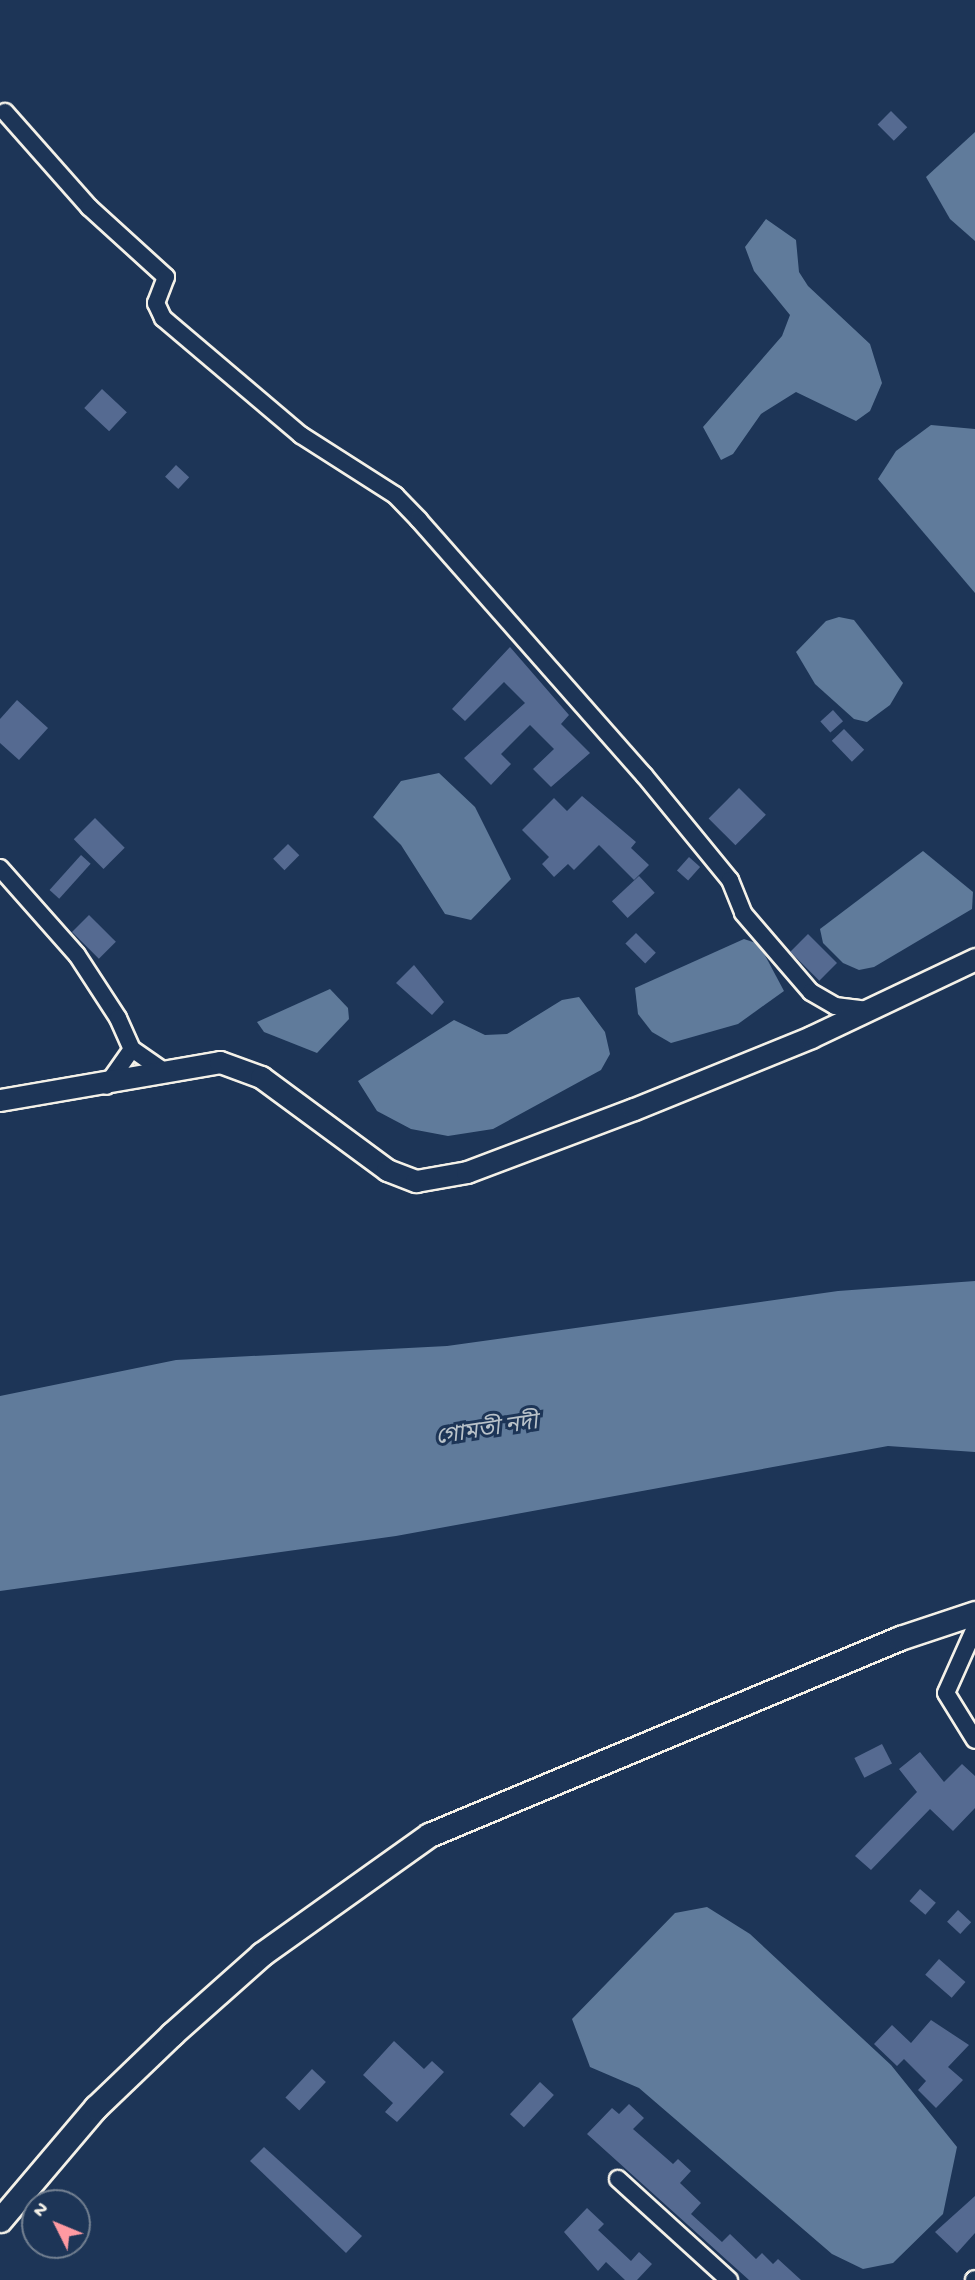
<!DOCTYPE html>
<meta charset="utf-8">
<style>
body{margin:0}
#map{position:relative;width:975px;height:2280px;overflow:hidden;background:#1d3557;font-family:"Gochi Hand","Noto Sans Bengali",sans-serif}
div>[style]{position:absolute}
[style*='--x']{left:calc(var(--x)*1px);top:calc(var(--y)*1px);width:calc(var(--w)*1px);rotate:calc(var(--a)*1deg)}
.water>*{inset:0;background:#607b9b}
.building>*{inset:0;background:#556a91;transform-origin:0 0}
.roads{filter:drop-shadow(2px 0 #f4f1e8) drop-shadow(-2px 0 #f4f1e8) drop-shadow(0 2px #f4f1e8) drop-shadow(0 -2px #f4f1e8)}
.minor>*{height:16px;margin:-8px;padding:0 8px;transform-origin:8px;border-radius:8px;background:#1d3557}
.tertiary>*{height:21px;margin:-10.5px;padding:0 10.5px;transform-origin:10.5px;border-radius:10.5px;background:#1d3557}
.secondary>*{height:23px;margin:-11.5px;padding:0 11.5px;transform-origin:11.5px;border-radius:11.5px;background:#1d3557}
span{translate:-50% -50%;white-space:nowrap;text-align:center;line-height:1.15;-webkit-text-stroke:6px #1d3557;paint-order:stroke}
.water-label{font-size:23px;color:#b9c2c9;font-style:italic}
.north{position:absolute;left:21px;top:2189px;width:70px;height:70px;box-sizing:border-box;background:#1d3557;border:2px solid #738091;border-radius:50%;rotate:313deg;font-size:19px;font-weight:700;line-height:28px;text-align:center;color:#f4f1e8}
.north::after{content:'';display:block;margin:auto;width:24px;height:32px;background:#ff9aa2;clip-path:polygon(50% 0,100% 100%,50% 72%,0 100%)}
</style>
<div id="map">
<div class="water">
<i style="clip-path:polygon(975px 132px,975px 241px,950px 219px,926px 177px)"></i>
<i style="clip-path:polygon(766px 219px,796px 240px,799px 272px,808px 286px,870px 344px,882px 383px,870px 411px,856px 421px,796px 392px,761px 414px,733px 454px,721px 460px,703px 427px,782px 336px,790px 315px,754px 271px,745px 247px)"></i>
<i style="clip-path:polygon(931px 425px,975px 429px,975px 593px,878px 479px,896px 451px)"></i>
<i style="clip-path:polygon(839px 617px,854px 620px,903px 683px,890px 705px,867px 722px,854px 719px,815px 684px,796px 652px,826px 621px)"></i>
<i style="clip-path:polygon(439px 773px,475px 807px,511px 879px,471px 920px,445px 914px,401px 845px,373px 817px,401px 781px)"></i>
<i style="clip-path:polygon(923px 851px,973px 892px,972px 909px,874px 967px,859px 970px,843px 963px,823px 943px,820px 929px)"></i>
<i style="clip-path:polygon(744px 939px,759px 944px,784px 991px,738px 1024px,671px 1043px,652px 1032px,638px 1014px,635px 988px)"></i>
<i style="clip-path:polygon(330px 989px,348px 1008px,349px 1019px,317px 1053px,264px 1032px,257px 1022px)"></i>
<i style="clip-path:polygon(579px 997px,605px 1032px,610px 1054px,601px 1070px,493px 1129px,448px 1136px,411px 1129px,377px 1111px,358px 1081px,454px 1020px,485px 1035px,507px 1034px,562px 1000px)"></i>
<i style="clip-path:polygon(975px 1281px,975px 1452px,888px 1446px,396px 1536px,0 1591px,0 1396px,176px 1360px,447px 1346px,838px 1291px)"></i>
<i style="clip-path:polygon(707px 1907px,750px 1934px,891px 2065px,957px 2147px,943px 2214px,893px 2263px,863px 2269px,832px 2254px,639px 2088px,590px 2067px,572px 2019px,675px 1913px)"></i>
</div>
<div class="building">
<i style="left:891px;top:111px;width:23px;height:19px;rotate:45deg"></i>
<i style="left:102px;top:389px;width:34px;height:26px;rotate:43deg"></i>
<i style="left:176px;top:465px;width:18px;height:16px;rotate:43deg"></i>
<i style="clip-path:polygon(510px 647px,569px 715px,561px 724px,590px 753px,551px 787px,533px 769px,554px 749px,530px 725px,501px 754px,511px 764px,491px 785px,464px 758px,525px 703px,504px 682px,465px 721px,452px 709px)"></i>
<i style="clip-path:polygon(17px 700px,48px 728px,19px 760px,0 743px,0 719px)"></i>
<i style="left:833px;top:710px;width:15px;height:17px;rotate:48deg"></i>
<i style="left:844px;top:729px;width:29px;height:17px;rotate:46deg"></i>
<i style="left:739px;top:788px;width:38px;height:43px;rotate:45deg"></i>
<i style="clip-path:polygon(582px 796px,636px 842px,631px 848px,649px 865px,634px 880px,599px 845px,574px 870px,568px 864px,554px 877px,542px 864px,549px 857px,522px 830px,554px 798px,567px 811px)"></i>
<i style="left:95px;top:818px;width:42px;height:30px;rotate:45deg"></i>
<i style="left:288px;top:844px;width:16px;height:21px;rotate:45deg"></i>
<i style="left:81px;top:855px;width:13px;height:47px;rotate:42deg"></i>
<i style="left:689px;top:857px;width:15px;height:18px;rotate:42deg"></i>
<i style="left:639px;top:876px;width:23px;height:37px;rotate:47deg"></i>
<i style="left:89px;top:915px;width:38px;height:24px;rotate:45deg"></i>
<i style="left:636px;top:933px;width:28px;height:15px;rotate:45deg"></i>
<i style="left:808px;top:934px;width:41px;height:25px;rotate:45deg"></i>
<i style="clip-path:polygon(414px 965px,444px 1002px,432px 1015px,396px 983px)"></i>
<i style="left:882px;top:1744px;width:22px;height:31px;rotate:63deg"></i>
<i style="clip-path:polygon(920px 1752px,944px 1782px,962px 1764px,975px 1776px,975px 1808px,953px 1831px,930px 1809px,871px 1870px,855px 1856px,917px 1792px,899px 1769px)"></i>
<i style="left:920px;top:1889px;width:21px;height:16px;rotate:41deg"></i>
<i style="left:958px;top:1910px;width:18px;height:16px;rotate:43deg"></i>
<i style="left:939px;top:1959px;width:35px;height:21px;rotate:41deg"></i>
<i style="clip-path:polygon(931px 2020px,969px 2045px,948px 2067px,963px 2080px,936px 2108px,918px 2090px,926px 2081px,904px 2059px,897px 2066px,874px 2044px,892px 2025px,911px 2043px)"></i>
<i style="clip-path:polygon(394px 2041px,424px 2069px,432px 2061px,444px 2072px,397px 2122px,385px 2112px,393px 2103px,363px 2075px)"></i>
<i style="left:312px;top:2069px;width:19px;height:39px;rotate:43deg"></i>
<i style="left:540px;top:2082px;width:19px;height:44px;rotate:43deg"></i>
<i style="clip-path:polygon(629px 2104px,644px 2118px,633px 2129px,673px 2164px,678px 2159px,691px 2171px,680px 2183px,701px 2203px,691px 2214px,722px 2242px,730px 2234px,756px 2259px,762px 2253px,773px 2264px,778px 2259px,801px 2280px,749px 2280px,587px 2134px,612px 2108px,619px 2114px)"></i>
<i style="clip-path:polygon(264px 2147px,362px 2236px,346px 2253px,250px 2161px)"></i>
<i style="clip-path:polygon(975px 2196px,975px 2233px,957px 2253px,935px 2232px)"></i>
<i style="clip-path:polygon(587px 2208px,604px 2224px,598px 2230px,631px 2261px,639px 2252px,652px 2264px,637px 2280px,625px 2280px,606px 2262px,598px 2271px,564px 2232px)"></i>
</div>
<div class="roads">
<div class="minor">
<i style="--x:5;--y:112;--w:127;--a:48.5"></i>
<i style="--x:89;--y:207;--w:104;--a:42.3"></i>
<i style="--x:166;--y:277;--w:28;--a:111"></i>
<i style="--x:156;--y:303;--w:17;--a:65"></i>
<i style="--x:163;--y:318;--w:181;--a:40.3"></i>
<i style="--x:301;--y:435;--w:112;--a:32.6"></i>
<i style="--x:395;--y:495;--w:35;--a:46"></i>
<i style="--x:419;--y:520;--w:340;--a:48.6"></i>
<i style="--x:644;--y:775;--w:136;--a:50.7"></i>
<i style="--x:730;--y:880;--w:35;--a:68"></i>
<i style="--x:743;--y:913;--w:104;--a:49.3"></i>
<i style="--x:811;--y:992;--w:28;--a:30"></i>
<i style="--x:835;--y:1006;--w:33;--a:7"></i>
<i style="--x:0;--y:868;--w:116;--a:48.5"></i>
<i style="--x:77;--y:955;--w:75;--a:56.9"></i>
<i style="--x:118;--y:1018;--w:34;--a:66"></i>
<i style="--x:132;--y:1049;--w:45;--a:125.1"></i>
<i style="--x:132;--y:1049;--w:40;--a:34.9"></i>
<i style="--x:975;--y:1628;--w:71;--a:114"></i>
<i style="--x:946;--y:1693;--w:55;--a:58.3"></i>
<i style="--x:618;--y:2179;--w:150;--a:42.3"></i>
<i style="--x:974;--y:2280;--w:1;--a:-45"></i>
</div>
<div class="tertiary">
<i style="--x:0;--y:1100;--w:223;--a:-9.8"></i>
<i style="--x:220;--y:1062;--w:44;--a:20.1"></i>
<i style="--x:261;--y:1077;--w:157;--a:36.4"></i>
<i style="--x:387;--y:1170;--w:31;--a:21"></i>
<i style="--x:416;--y:1181;--w:52;--a:-10"></i>
<i style="--x:467;--y:1172;--w:178;--a:-20.7"></i>
<i style="--x:634;--y:1109;--w:191;--a:-22.1"></i>
<i style="--x:811;--y:1037;--w:182;--a:-25.4"></i>
</div>
<div class="secondary">
<i style="--x:0;--y:2220;--w:148;--a:-49.7"></i>
<i style="--x:96;--y:2107;--w:105;--a:-43.8"></i>
<i style="--x:172;--y:2034;--w:120;--a:-41.6"></i>
<i style="--x:262;--y:1954;--w:205;--a:-35.5"></i>
<i style="--x:429;--y:1835;--w:511;--a:-22.7"></i>
<i style="--x:900;--y:1638;--w:79;--a:-18.4"></i>
</div>
</div>
<div class="water-label">
<span style="left:487px;top:1432px;rotate:-9deg">গোমতী নদী</span>
</div>
<div class="north">N</div>
</div>
